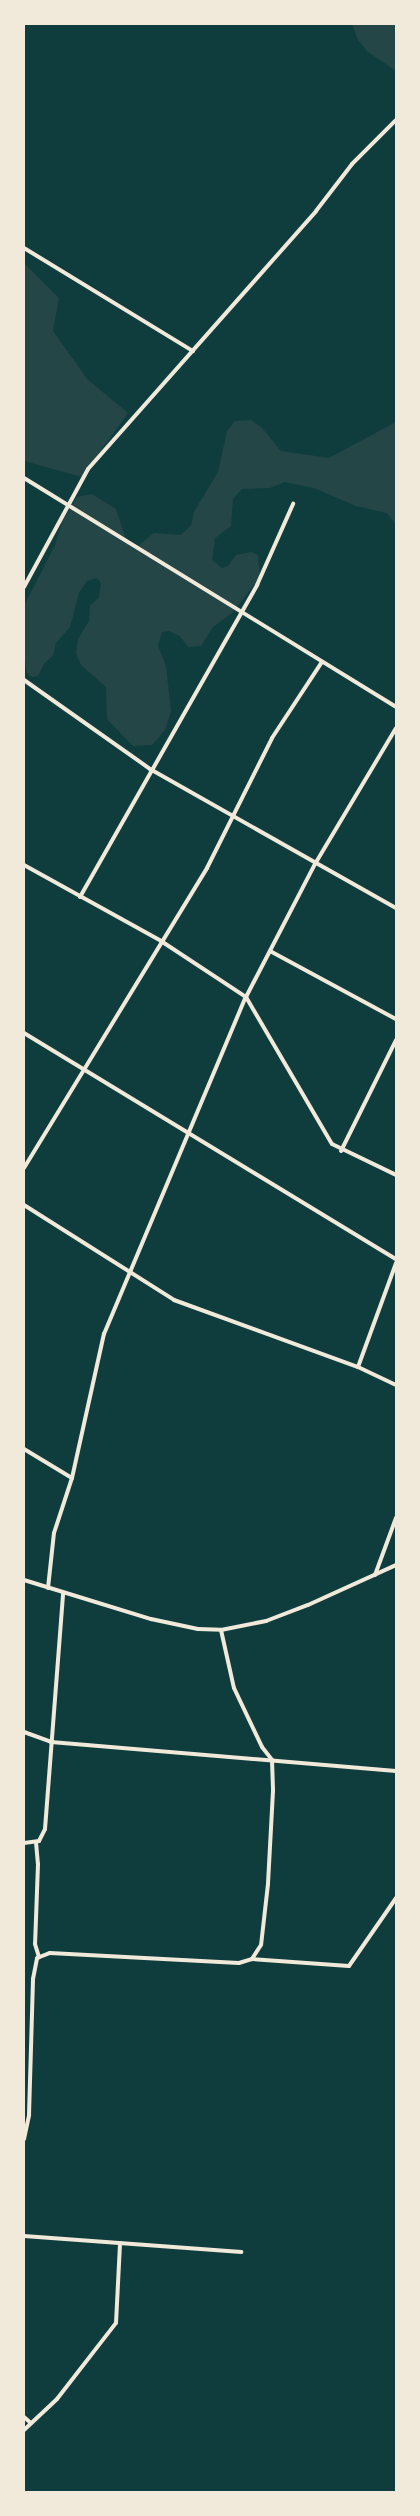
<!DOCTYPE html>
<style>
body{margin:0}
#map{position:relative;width:420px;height:2516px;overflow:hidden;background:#0f3d3e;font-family:"Space Grotesk",sans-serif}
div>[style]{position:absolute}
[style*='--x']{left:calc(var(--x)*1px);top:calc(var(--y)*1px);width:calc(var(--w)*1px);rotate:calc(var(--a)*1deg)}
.green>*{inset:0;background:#244646}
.minor>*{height:4px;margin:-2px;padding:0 2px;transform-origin:2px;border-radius:2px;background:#f1e9da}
span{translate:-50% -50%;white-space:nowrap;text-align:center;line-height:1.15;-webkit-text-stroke:4.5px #f1e9da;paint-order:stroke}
.frame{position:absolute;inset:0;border:25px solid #f1e9da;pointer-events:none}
</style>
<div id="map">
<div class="green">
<i style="clip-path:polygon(352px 24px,396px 24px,396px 71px,368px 52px,358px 40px)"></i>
<i style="clip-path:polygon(24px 263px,59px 298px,53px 331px,87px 379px,128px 413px,82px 477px,24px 461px)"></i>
<i style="clip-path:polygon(251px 420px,262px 428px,281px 451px,329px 458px,396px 422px,396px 525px,387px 513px,356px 506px,314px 488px,284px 482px,270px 488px,242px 489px,233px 499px,231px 526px,215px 538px,212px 560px,222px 568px,228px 566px,236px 555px,251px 552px,258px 555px,260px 577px,232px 613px,213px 627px,201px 646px,188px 647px,180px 636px,169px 631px,162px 632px,158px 646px,166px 666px,171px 711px,165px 730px,152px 745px,133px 746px,107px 719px,106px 687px,81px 665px,76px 653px,78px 639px,89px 621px,90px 606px,99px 597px,101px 583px,97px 578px,87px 581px,79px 593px,70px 627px,56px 643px,53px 655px,44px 664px,38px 676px,32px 677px,27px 673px,24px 654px,24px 606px,55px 545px,63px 520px,77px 497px,92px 494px,116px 509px,126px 540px,131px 544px,139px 545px,154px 533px,181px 535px,191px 525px,194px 512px,218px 472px,227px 431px,235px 421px)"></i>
</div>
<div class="minor">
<i style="--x:24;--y:248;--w:198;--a:31.4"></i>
<i style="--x:24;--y:478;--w:437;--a:31.6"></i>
<i style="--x:24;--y:587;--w:134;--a:-61.5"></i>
<i style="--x:88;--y:469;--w:344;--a:-48.5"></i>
<i style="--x:316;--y:211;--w:59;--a:-52.5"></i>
<i style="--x:352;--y:164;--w:62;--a:-45"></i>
<i style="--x:24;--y:680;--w:154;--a:35.2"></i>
<i style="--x:150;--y:769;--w:283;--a:29.5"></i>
<i style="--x:24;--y:865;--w:157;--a:29"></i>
<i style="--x:161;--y:941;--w:102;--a:33.4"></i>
<i style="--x:246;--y:997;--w:170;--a:59.7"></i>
<i style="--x:332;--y:1144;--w:71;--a:25.8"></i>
<i style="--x:80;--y:897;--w:359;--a:-60.4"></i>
<i style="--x:257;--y:585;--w:89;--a:-66"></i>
<i style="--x:270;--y:951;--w:143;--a:28.4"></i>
<i style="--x:24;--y:1033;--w:435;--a:31.3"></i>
<i style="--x:341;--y:1151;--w:124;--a:-63.6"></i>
<i style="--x:24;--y:1168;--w:351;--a:-58.6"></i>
<i style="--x:207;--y:868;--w:145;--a:-63.4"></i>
<i style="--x:272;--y:738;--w:91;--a:-56.7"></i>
<i style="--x:24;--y:1205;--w:178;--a:32.3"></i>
<i style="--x:174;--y:1300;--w:196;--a:20"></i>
<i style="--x:358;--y:1367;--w:42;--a:25.3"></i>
<i style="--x:358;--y:1367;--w:111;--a:-69.9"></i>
<i style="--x:24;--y:1449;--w:56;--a:31.1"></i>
<i style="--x:375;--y:1575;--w:61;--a:-69.8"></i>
<i style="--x:24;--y:1580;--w:133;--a:17.1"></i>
<i style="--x:151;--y:1619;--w:48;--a:12"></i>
<i style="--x:198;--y:1629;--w:23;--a:2"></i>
<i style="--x:221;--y:1630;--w:46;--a:-11.3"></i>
<i style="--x:266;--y:1621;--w:45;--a:-20.9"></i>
<i style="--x:308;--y:1605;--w:97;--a:-24.4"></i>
<i style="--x:48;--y:1588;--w:55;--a:-83.8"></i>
<i style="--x:54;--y:1533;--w:58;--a:-71.9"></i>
<i style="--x:72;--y:1478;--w:148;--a:-77.5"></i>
<i style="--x:104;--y:1334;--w:366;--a:-67.2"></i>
<i style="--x:246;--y:997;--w:150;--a:-62.6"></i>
<i style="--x:315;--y:864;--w:158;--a:-59.2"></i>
<i style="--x:221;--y:1630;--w:59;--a:77.4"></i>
<i style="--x:234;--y:1688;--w:65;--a:64.6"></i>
<i style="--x:262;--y:1747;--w:16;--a:52"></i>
<i style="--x:272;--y:1760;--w:31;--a:88"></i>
<i style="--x:273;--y:1791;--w:93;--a:93.1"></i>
<i style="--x:268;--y:1884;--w:61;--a:96.5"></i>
<i style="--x:261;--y:1945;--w:17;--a:123"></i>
<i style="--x:24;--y:1732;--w:29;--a:20"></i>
<i style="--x:51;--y:1742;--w:346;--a:4.8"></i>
<i style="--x:36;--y:1842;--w:22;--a:85"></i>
<i style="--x:38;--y:1864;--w:80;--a:92.1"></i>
<i style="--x:35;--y:1944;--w:14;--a:73"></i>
<i style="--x:24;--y:1843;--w:15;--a:-8"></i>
<i style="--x:39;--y:1841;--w:13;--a:-63"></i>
<i style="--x:45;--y:1829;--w:237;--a:-85.6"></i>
<i style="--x:24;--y:2139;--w:25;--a:-78"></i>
<i style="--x:29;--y:2115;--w:136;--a:-88.3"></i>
<i style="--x:33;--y:1979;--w:21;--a:-79"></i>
<i style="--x:37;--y:1958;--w:14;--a:-21"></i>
<i style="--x:50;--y:1953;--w:189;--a:3"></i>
<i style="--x:239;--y:1963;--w:14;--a:-17"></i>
<i style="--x:252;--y:1959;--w:97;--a:4.1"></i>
<i style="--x:349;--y:1966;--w:83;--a:-55.3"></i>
<i style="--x:24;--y:2236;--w:218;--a:4.2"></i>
<i style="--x:24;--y:2417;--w:9;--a:41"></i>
<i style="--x:24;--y:2430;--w:45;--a:-43.2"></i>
<i style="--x:57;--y:2399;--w:96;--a:-52.2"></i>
<i style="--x:116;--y:2323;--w:80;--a:-87.1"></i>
</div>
<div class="frame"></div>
</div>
